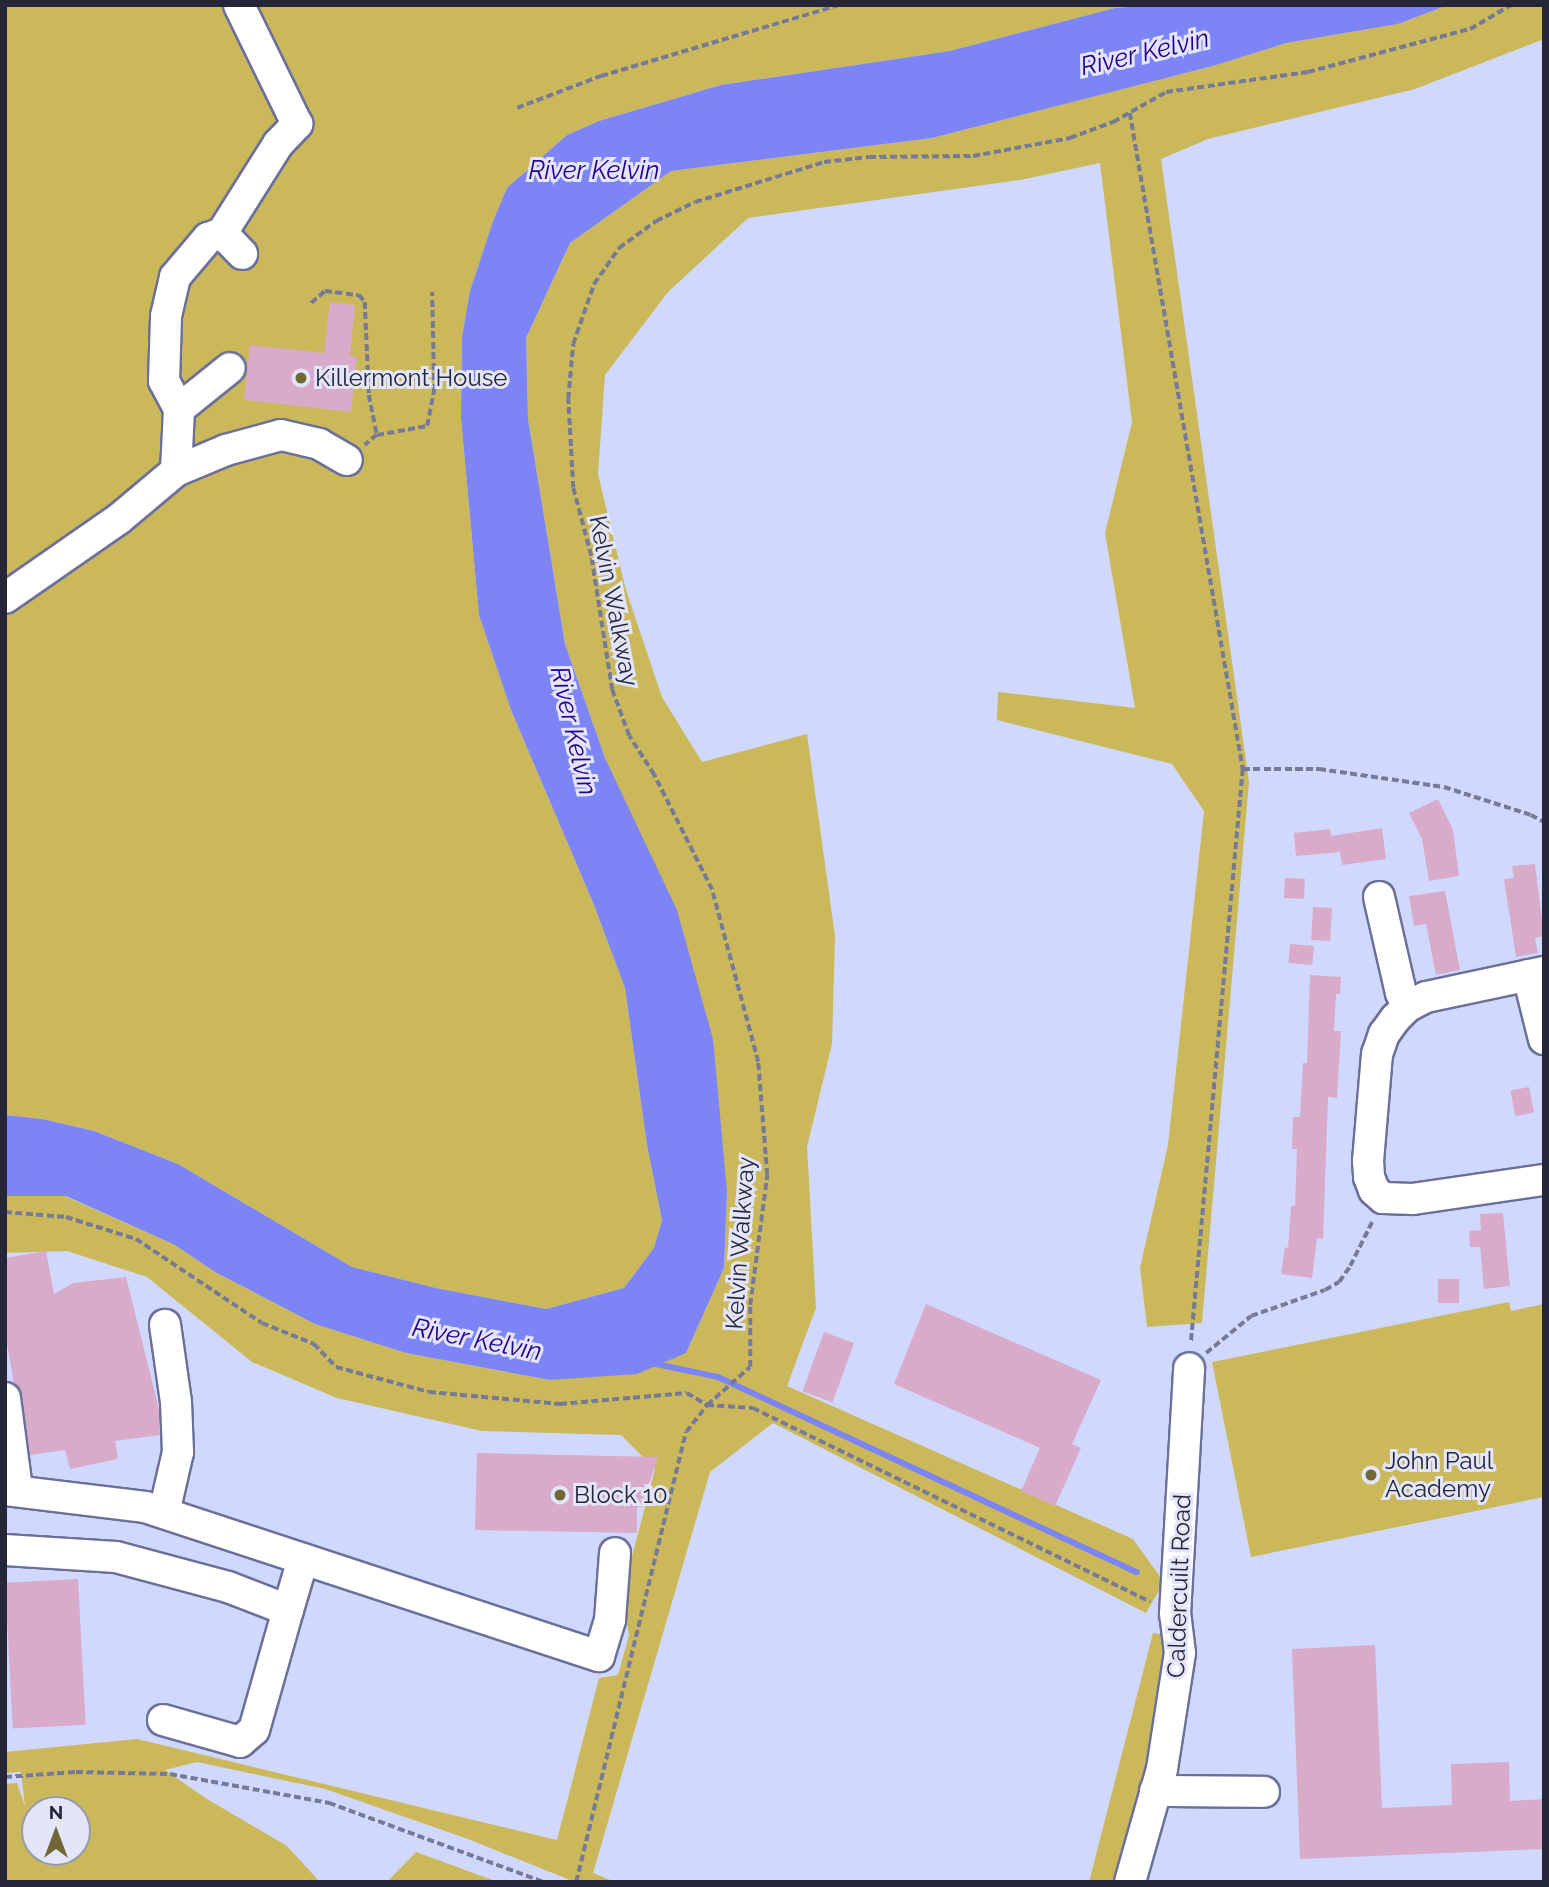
<!DOCTYPE html>
<style>
body{margin:0}
#map{position:relative;width:1549px;height:1887px;overflow:hidden;background:#d1d8fe;font-family:Raleway,sans-serif}
div>[style]{position:absolute}
[style*='--x']{left:calc(var(--x)*1px);top:calc(var(--y)*1px);width:calc(var(--w)*1px);rotate:calc(var(--a)*1deg)}
.green>*{inset:0;background:#cbb85b}
.water>*{inset:0;background:#7d84f5}
.stream>*{height:6px;margin:-3px;padding:0 3px;transform-origin:3px;border-radius:3px;background:#7d84f5}
.building>*{inset:0;background:#d8abca;transform-origin:0 0}
.path>*{height:3.5px;margin-top:-1.75px;transform-origin:0;background:repeating-linear-gradient(90deg,#767a96 0 7px,transparent 0 10.5px)}
.roads{filter:drop-shadow(2px 0 #6b709b) drop-shadow(-2px 0 #6b709b) drop-shadow(0 2px #6b709b) drop-shadow(0 -2px #6b709b)}
.minor>*{height:30px;margin:-15px;padding:0 15px;transform-origin:15px;border-radius:15px;background:#fff}
.dots>*{width:19px;height:19px;translate:-50% -50%;box-sizing:border-box;border:4px solid #e3e6fa;border-radius:50%}
span{translate:-50% -50%;white-space:nowrap;text-align:center;line-height:1.15;-webkit-text-stroke:6px #e3e6fa;paint-order:stroke}
.poi-label{font-size:24px;color:#252739}
.left{translate:0 -50%;text-align:left}
.street-label{font-size:24px;color:#252739}
.water-label{font-size:26px;color:#280090;font-style:italic}
.frame{position:absolute;inset:0;border:7px solid #252739;pointer-events:none}
.north{position:absolute;left:21px;top:1796px;width:70px;height:70px;box-sizing:border-box;background:#e3e6fa;border:2px solid #979aad;border-radius:50%;rotate:0deg;font-size:19px;font-weight:700;line-height:28px;text-align:center;color:#252739}
.north::after{content:'';display:block;margin:auto;width:24px;height:32px;background:#726734;clip-path:polygon(50% 0,100% 100%,50% 72%,0 100%)}
</style>
<div id="map">
<div class="green">
<i style="clip-path:polygon(5px 5px,1155px 5px,1115px 8px,950px 51px,721px 85px,599px 121px,567px 135px,507px 188px,493px 221px,470px 291px,462px 337px,461px 418px,479px 615px,511px 710px,594px 905px,625px 988px,647px 1145px,662px 1220px,654px 1248px,624px 1288px,546px 1309px,436px 1288px,352px 1267px,178px 1164px,94px 1131px,42px 1119px,5px 1115px)"></i>
<i style="clip-path:polygon(evenodd,1448px 5px,1544px 5px,1544px 39px,1415px 89px,1208px 139px,1161px 159px,1249px 782px,1202px 1323px,1147px 1327px,1140px 1268px,1168px 1145px,1204px 811px,1172px 764px,997px 720px,998px 692px,1135px 708px,1105px 533px,1132px 422px,1100px 163px,1020px 180px,748px 218px,668px 292px,605px 375px,598px 474px,626px 590px,662px 697px,702px 762px,807px 734px,835px 936px,832px 1044px,807px 1147px,816px 1308px,787px 1386px,1133px 1539px,1164px 1582px,1146px 1613px,773px 1423px,710px 1472px,593px 1873px,615px 1882px,575px 1882px,468px 1839px,325px 1789px,197px 1762px,165px 1770px,207px 1799px,287px 1846px,320px 1882px,5px 1882px,5px 1784px,17px 1783px,25px 1806px,21px 1772px,5px 1773px,5px 1752px,137px 1739px,557px 1840px,599px 1678px,618px 1675px,629px 1635px,622px 1594px,655px 1469px,621px 1435px,482px 1431px,337px 1398px,252px 1362px,147px 1277px,67px 1251px,5px 1253px,5px 1196px,65px 1196px,175px 1245px,215px 1272px,315px 1324px,406px 1353px,550px 1380px,686px 1353px,724px 1268px,727px 1191px,605px 758px,565px 644px,528px 419px,526px 338px,570px 243px,671px 171px,932px 138px,1213px 66px,1286px 43px,1398px 24px,1448px 5px,35px 1810px,77px 1810px,77px 1852px,35px 1852px,35px 1810px)"></i>
<i style="clip-path:polygon(1509px 1302px,1511px 1311px,1544px 1304px,1544px 1497px,1251px 1557px,1212px 1362px)"></i>
<i style="clip-path:polygon(1153px 1633px,1163px 1635px,1157px 1750px,1114px 1882px,1089px 1882px)"></i>
<i style="clip-path:polygon(416px 1852px,498px 1882px,387px 1882px)"></i>
</div>
<div class="water">
<i style="clip-path:polygon(1155px 5px,1448px 5px,1398px 24px,1286px 43px,1213px 66px,932px 138px,671px 171px,570px 243px,526px 338px,528px 419px,565px 644px,605px 758px,677px 910px,713px 1039px,727px 1191px,724px 1268px,686px 1353px,637px 1374px,550px 1380px,406px 1353px,315px 1324px,215px 1272px,175px 1245px,66px 1196px,5px 1196px,5px 1115px,42px 1119px,94px 1131px,178px 1164px,352px 1267px,436px 1288px,546px 1309px,624px 1288px,654px 1248px,662px 1220px,647px 1145px,625px 988px,594px 905px,511px 710px,479px 615px,461px 418px,462px 337px,470px 291px,493px 221px,507px 188px,567px 135px,599px 121px,721px 85px,950px 51px,1115px 8px)"></i>
</div>
<div class="stream">
<i style="--x:651;--y:1363;--w:68;--a:11.8"></i>
<i style="--x:718;--y:1377;--w:462;--a:25"></i>
</div>
<div class="building">
<i style="clip-path:polygon(330px 302px,355px 305px,350px 356px,357px 357px,351px 412px,244px 400px,250px 345px,324px 353px)"></i>
<i style="clip-path:polygon(1438px 799px,1453px 830px,1459px 876px,1429px 881px,1422px 839px,1409px 813px)"></i>
<i style="clip-path:polygon(1382px 828px,1386px 859px,1342px 865px,1340px 852px,1296px 856px,1294px 833px,1330px 829px,1331px 836px)"></i>
<i style="clip-path:polygon(1535px 864px,1544px 936px,1535px 938px,1538px 953px,1516px 957px,1504px 879px,1514px 878px,1512px 866px)"></i>
<i style="left:1285px;top:878px;width:20px;height:20px;rotate:3deg"></i>
<i style="clip-path:polygon(1445px 891px,1460px 970px,1436px 975px,1426px 924px,1414px 926px,1409px 896px)"></i>
<i style="left:1313px;top:907px;width:19px;height:33px;rotate:3deg"></i>
<i style="left:1290px;top:944px;width:24px;height:19px;rotate:5deg"></i>
<i style="clip-path:polygon(1310px 975px,1341px 977px,1340px 994px,1336px 994px,1334px 1031px,1341px 1031px,1337px 1098px,1328px 1097px,1323px 1239px,1317px 1238px,1312px 1278px,1281px 1274px,1285px 1247px,1288px 1248px,1291px 1206px,1295px 1206px,1297px 1149px,1292px 1149px,1293px 1117px,1300px 1117px,1303px 1063px,1307px 1063px)"></i>
<i style="left:1529px;top:1087px;width:26px;height:19px;rotate:79deg"></i>
<i style="clip-path:polygon(1503px 1213px,1510px 1286px,1484px 1289px,1480px 1247px,1470px 1247px,1469px 1231px,1481px 1230px,1480px 1214px)"></i>
<i style="clip-path:polygon(46px 1251px,54px 1294px,73px 1283px,126px 1277px,159px 1409px,160px 1435px,115px 1441px,118px 1459px,70px 1469px,65px 1450px,30px 1455px,22px 1396px,14px 1383px,5px 1332px,5px 1258px)"></i>
<i style="left:1438px;top:1279px;width:21px;height:24px"></i>
<i style="clip-path:polygon(926px 1304px,1101px 1380px,1072px 1444px,1081px 1448px,1055px 1506px,1021px 1491px,1040px 1448px,894px 1384px)"></i>
<i style="left:824px;top:1332px;width:32px;height:63px;rotate:20deg"></i>
<i style="clip-path:polygon(477px 1453px,658px 1457px,649px 1484px,644px 1484px,643px 1507px,637px 1507px,637px 1533px,475px 1530px)"></i>
<i style="left:78px;top:1579px;width:146px;height:73px;rotate:87deg"></i>
<i style="clip-path:polygon(1375px 1645px,1382px 1808px,1452px 1805px,1451px 1764px,1509px 1762px,1510px 1801px,1544px 1799px,1544px 1849px,1300px 1859px,1292px 1649px)"></i>
</div>
<div class="path">
<i style="--x:517;--y:108;--w:90;--a:-20.9"></i>
<i style="--x:601;--y:76;--w:248;--a:-16.6"></i>
<i style="--x:1130;--y:113;--w:666;--a:80.23"></i>
<i style="--x:1243;--y:769;--w:577;--a:95.17"></i>
<i style="--x:311;--y:303;--w:18;--a:-41"></i>
<i style="--x:325;--y:291;--w:34;--a:7"></i>
<i style="--x:359;--y:295;--w:9;--a:49"></i>
<i style="--x:365;--y:302;--w:93;--a:87.5"></i>
<i style="--x:369;--y:395;--w:41;--a:78.7"></i>
<i style="--x:377;--y:435;--w:16;--a:140"></i>
<i style="--x:377;--y:435;--w:51;--a:-10.2"></i>
<i style="--x:427;--y:426;--w:36;--a:-79"></i>
<i style="--x:434;--y:391;--w:99;--a:-91.2"></i>
<i style="--x:1243;--y:769;--w:76;--a:0"></i>
<i style="--x:1319;--y:769;--w:126;--a:8.2"></i>
<i style="--x:1444;--y:787;--w:91;--a:17.8"></i>
<i style="--x:1531;--y:815;--w:15;--a:28"></i>
<i style="--x:5;--y:1212;--w:61;--a:4.7"></i>
<i style="--x:66;--y:1217;--w:73;--a:17.4"></i>
<i style="--x:136;--y:1239;--w:151;--a:33.7"></i>
<i style="--x:262;--y:1323;--w:56;--a:22"></i>
<i style="--x:314;--y:1344;--w:32;--a:46"></i>
<i style="--x:336;--y:1367;--w:96;--a:15"></i>
<i style="--x:429;--y:1392;--w:132;--a:5.2"></i>
<i style="--x:560;--y:1404;--w:127;--a:-5"></i>
<i style="--x:687;--y:1393;--w:23;--a:31"></i>
<i style="--x:707;--y:1405;--w:46;--a:3.7"></i>
<i style="--x:753;--y:1408;--w:442;--a:26"></i>
<i style="--x:1206;--y:1353;--w:58;--a:-39.4"></i>
<i style="--x:1251;--y:1316;--w:78;--a:-19.4"></i>
<i style="--x:1325;--y:1290;--w:16;--a:-30"></i>
<i style="--x:1339;--y:1282;--w:19;--a:-55"></i>
<i style="--x:1350;--y:1266;--w:51;--a:-63.4"></i>
<i style="--x:5;--y:1777;--w:71;--a:-4"></i>
<i style="--x:76;--y:1772;--w:94;--a:1.2"></i>
<i style="--x:170;--y:1774;--w:162;--a:10.3"></i>
<i style="--x:329;--y:1803;--w:229;--a:20.2"></i>
<i style="--x:576;--y:1882;--w:463;--a:-76.3"></i>
<i style="--x:686;--y:1432;--w:34;--a:-52"></i>
<i style="--x:707;--y:1405;--w:57;--a:-41.5"></i>
<i style="--x:750;--y:1367;--w:62;--a:-90"></i>
<i style="--x:750;--y:1305;--w:131;--a:-82.5"></i>
<i style="--x:767;--y:1175;--w:113;--a:-94.6"></i>
<i style="--x:758;--y:1062;--w:178;--a:-105"></i>
<i style="--x:712;--y:890;--w:129;--a:-116.8"></i>
<i style="--x:654;--y:775;--w:46;--a:-122.7"></i>
<i style="--x:629;--y:736;--w:49;--a:-110.3"></i>
<i style="--x:612;--y:690;--w:136;--a:-98.9"></i>
<i style="--x:591;--y:556;--w:70;--a:-104.8"></i>
<i style="--x:573;--y:488;--w:89;--a:-93.2"></i>
<i style="--x:568;--y:399;--w:55;--a:-84.8"></i>
<i style="--x:573;--y:344;--w:64;--a:-70.7"></i>
<i style="--x:594;--y:284;--w:44;--a:-55.2"></i>
<i style="--x:619;--y:248;--w:46;--a:-36.1"></i>
<i style="--x:656;--y:221;--w:43;--a:-26"></i>
<i style="--x:695;--y:202;--w:135;--a:-17.2"></i>
<i style="--x:824;--y:162;--w:45;--a:-6.3"></i>
<i style="--x:869;--y:157;--w:104;--a:-0.6"></i>
<i style="--x:973;--y:156;--w:99;--a:-10.5"></i>
<i style="--x:1070;--y:138;--w:46;--a:-20.4"></i>
<i style="--x:1113;--y:122;--w:61;--a:-29.5"></i>
<i style="--x:1166;--y:92;--w:143;--a:-8"></i>
<i style="--x:1308;--y:72;--w:168;--a:-14.9"></i>
<i style="--x:1470;--y:29;--w:48;--a:-30.3"></i>
</div>
<div class="roads">
<div class="minor">
<i style="--x:222;--y:233;--w:105;--a:-57.8"></i>
<i style="--x:278;--y:144;--w:28;--a:-46"></i>
<i style="--x:297;--y:124;--w:132;--a:-116"></i>
<i style="--x:179;--y:409;--w:32;--a:-118"></i>
<i style="--x:164;--y:381;--w:65;--a:-88.2"></i>
<i style="--x:166;--y:316;--w:40;--a:-77"></i>
<i style="--x:175;--y:277;--w:51;--a:-49.8"></i>
<i style="--x:208;--y:238;--w:15;--a:-20"></i>
<i style="--x:222;--y:233;--w:29;--a:46"></i>
<i style="--x:176;--y:471;--w:54;--a:-22.8"></i>
<i style="--x:226;--y:450;--w:57;--a:-15.3"></i>
<i style="--x:281;--y:435;--w:39;--a:13"></i>
<i style="--x:319;--y:444;--w:32;--a:30"></i>
<i style="--x:5;--y:598;--w:140;--a:-34.8"></i>
<i style="--x:120;--y:518;--w:73;--a:-40"></i>
<i style="--x:176;--y:471;--w:62;--a:-87.2"></i>
<i style="--x:179;--y:409;--w:65;--a:-38.8"></i>
<i style="--x:1379;--y:897;--w:98;--a:77.1"></i>
<i style="--x:1401;--y:993;--w:15;--a:62"></i>
<i style="--x:1544;--y:972;--w:121;--a:168"></i>
<i style="--x:1426;--y:997;--w:20;--a:153"></i>
<i style="--x:1408;--y:1006;--w:18;--a:135"></i>
<i style="--x:1395;--y:1019;--w:19;--a:126"></i>
<i style="--x:1384;--y:1034;--w:21;--a:109"></i>
<i style="--x:1377;--y:1054;--w:107;--a:94.8"></i>
<i style="--x:1368;--y:1161;--w:16;--a:86"></i>
<i style="--x:1369;--y:1177;--w:14;--a:69"></i>
<i style="--x:1374;--y:1190;--w:12;--a:42"></i>
<i style="--x:1383;--y:1198;--w:30;--a:2"></i>
<i style="--x:1413;--y:1199;--w:132;--a:-8.3"></i>
<i style="--x:1528;--y:975;--w:66;--a:76"></i>
<i style="--x:5;--y:1398;--w:92;--a:82.5"></i>
<i style="--x:5;--y:1490;--w:141;--a:6.9"></i>
<i style="--x:145;--y:1507;--w:478;--a:18.2"></i>
<i style="--x:599;--y:1656;--w:38;--a:-73"></i>
<i style="--x:610;--y:1620;--w:67;--a:-85.7"></i>
<i style="--x:164;--y:1513;--w:63;--a:-77.1"></i>
<i style="--x:178;--y:1452;--w:50;--a:-92.3"></i>
<i style="--x:176;--y:1402;--w:78;--a:-98.1"></i>
<i style="--x:5;--y:1550;--w:111;--a:3.6"></i>
<i style="--x:116;--y:1557;--w:116;--a:15"></i>
<i style="--x:228;--y:1587;--w:64;--a:21"></i>
<i style="--x:288;--y:1610;--w:53;--a:-73.6"></i>
<i style="--x:163;--y:1720;--w:80;--a:15.9"></i>
<i style="--x:240;--y:1742;--w:18;--a:-41"></i>
<i style="--x:254;--y:1730;--w:125;--a:-74.2"></i>
<i style="--x:1155;--y:1791;--w:109;--a:0.5"></i>
<i style="--x:1130;--y:1882;--w:117;--a:-74.2"></i>
<i style="--x:1162;--y:1769;--w:117;--a:-81.2"></i>
<i style="--x:1180;--y:1653;--w:39;--a:-97"></i>
<i style="--x:1175;--y:1614;--w:246;--a:-86.7"></i>
</div>
</div>
<div class="dots">
<i style="left:301px;top:378px;background:#726734"></i>
<i style="left:1371px;top:1475px;background:#726734"></i>
<i style="left:560px;top:1495px;background:#726734"></i>
</div>
<div class="poi-label">
<span class="left" style="left:315px;top:378px">Killermont House</span>
<span class="left" style="left:1385px;top:1475px">John Paul<br>Academy</span>
<span class="left" style="left:574px;top:1495px">Block 10</span>
</div>
<div class="street-label">
<span style="left:614px;top:601px;rotate:79deg">Kelvin Walkway</span>
<span style="left:740px;top:1243px;rotate:-86deg">Kelvin Walkway</span>
<span style="left:1179px;top:1586px;rotate:-88deg">Caldercuilt Road</span>
</div>
<div class="water-label">
<span style="left:1145px;top:53px;rotate:-13deg">River Kelvin</span>
<span style="left:594px;top:171px">River Kelvin</span>
<span style="left:573px;top:731px;rotate:77deg">River Kelvin</span>
<span style="left:477px;top:1340px;rotate:11deg">River Kelvin</span>
</div>
<div class="frame"></div>
<div class="north">N</div>
</div>
